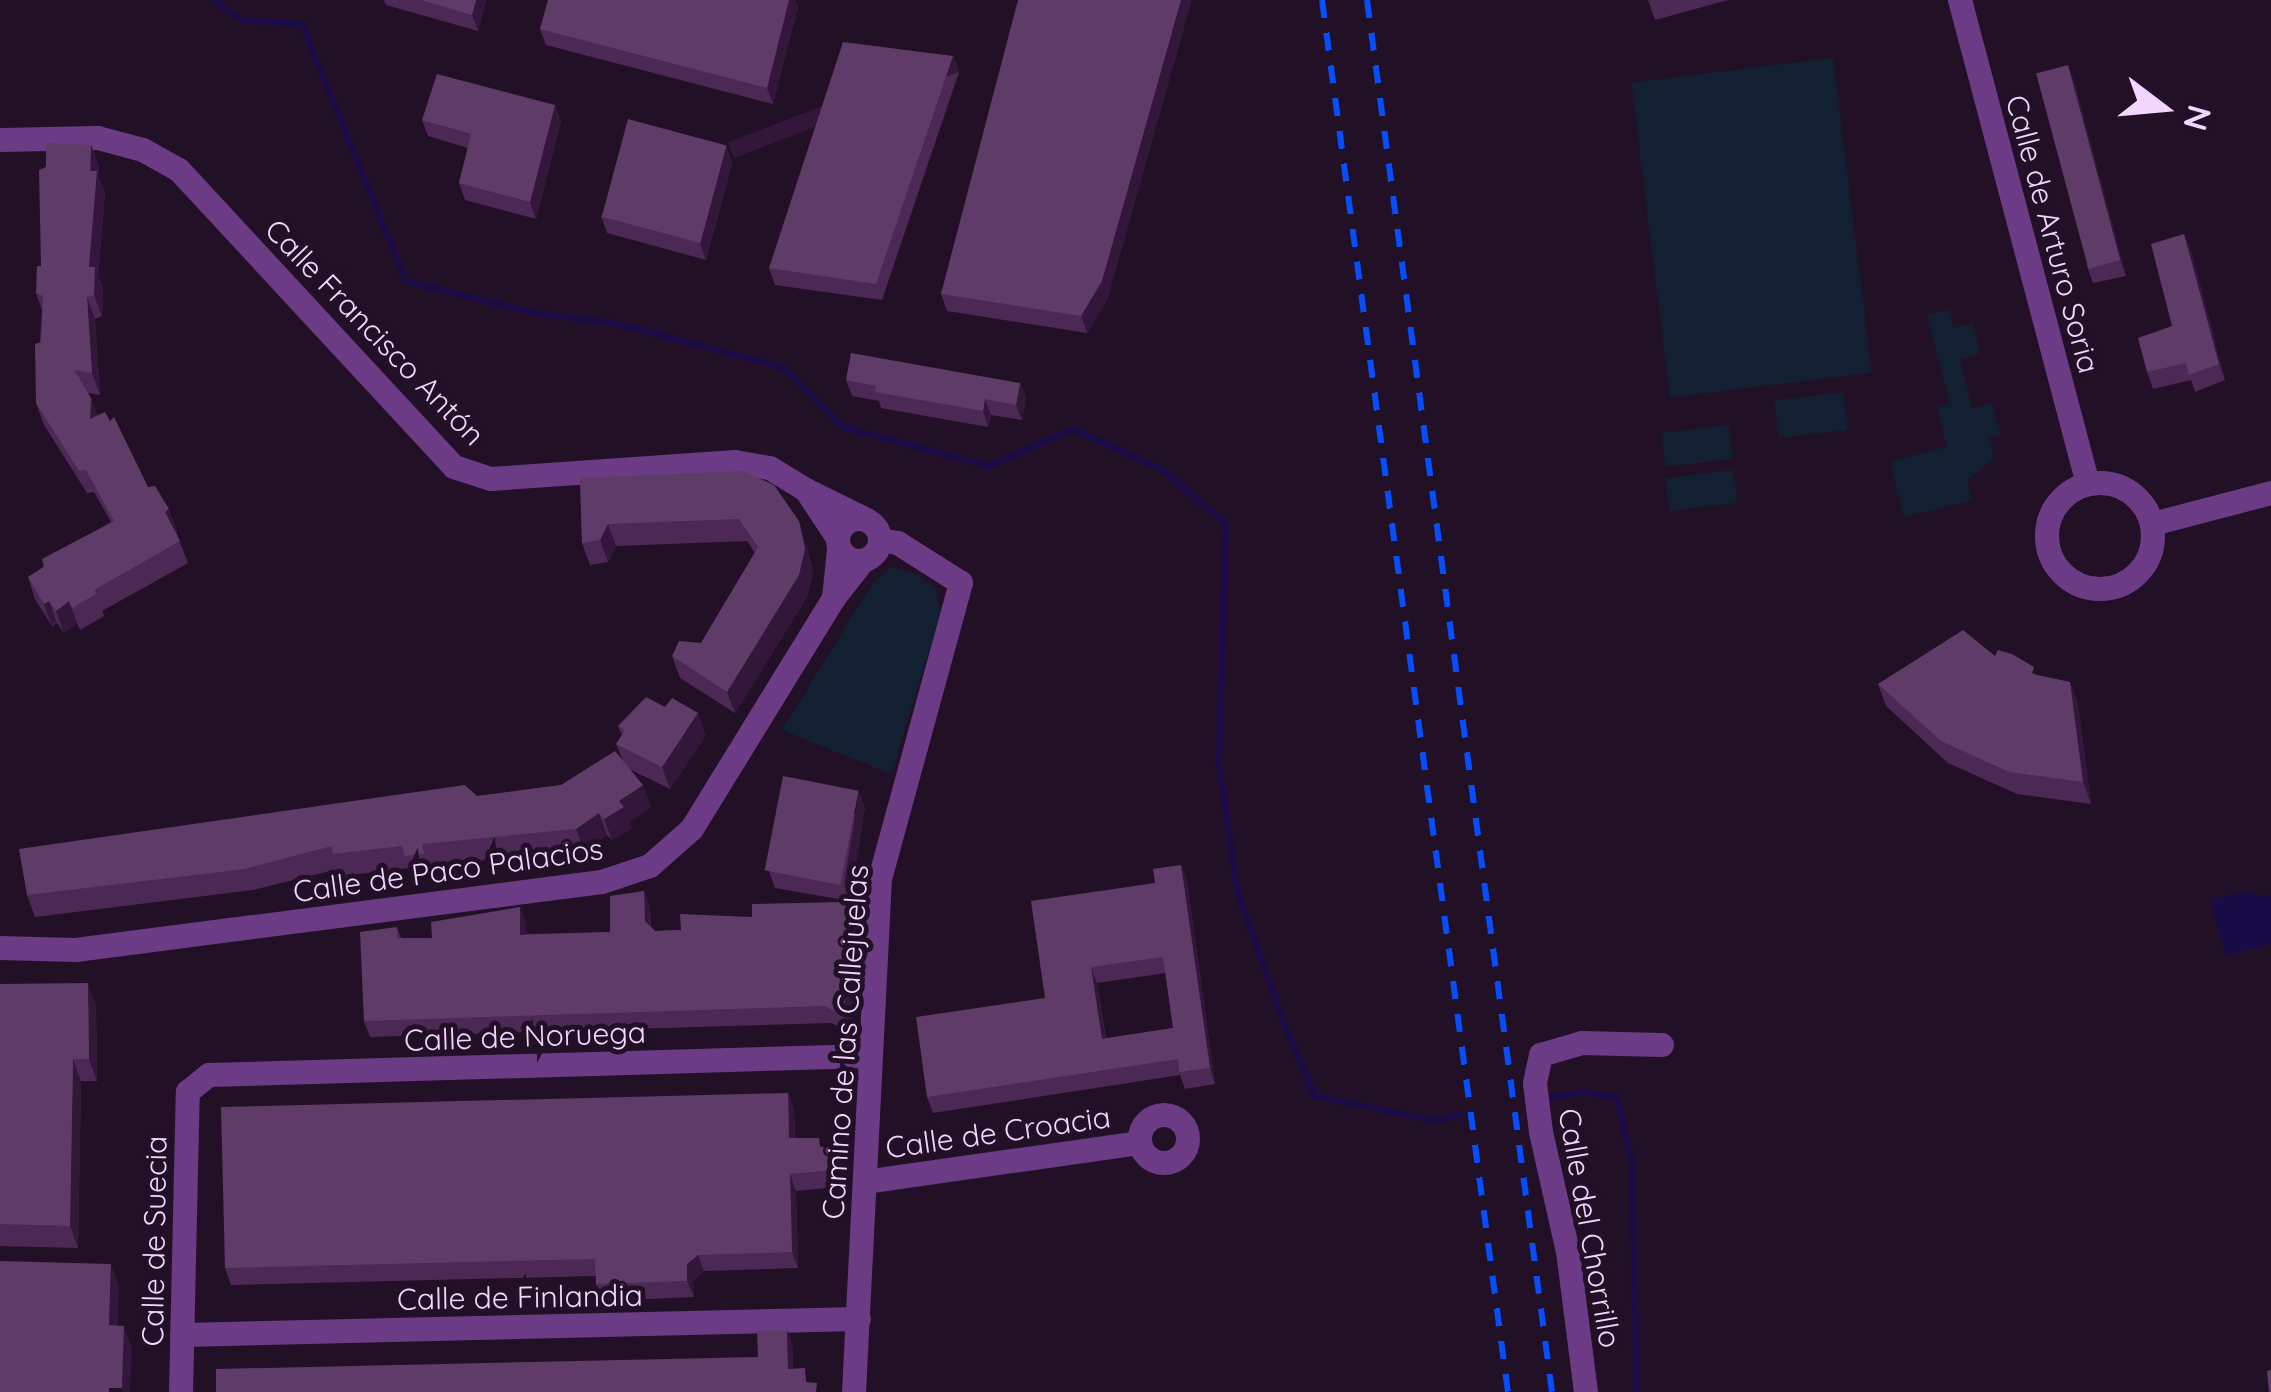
<!DOCTYPE html>
<meta charset="utf-8">
<style>
body{margin:0}
#map{position:relative;width:2271px;height:1392px;overflow:hidden;background:#221027;font-family:Quicksand,sans-serif}
div>[style]{position:absolute}
[style*='--x']{left:calc(var(--x)*1px);top:calc(var(--y)*1px);width:calc(var(--w)*1px);rotate:calc(var(--a)*1deg)}
.green>*{inset:0;background:#132031;transform-origin:0 0}
.water>*{inset:0;background:#190b45}
.stream>*{height:6px;margin:-3px;padding:0 3px;transform-origin:3px;border-radius:3px;background:#190b45}
.minor>*{height:24px;margin:-12px;padding:0 12px;transform-origin:12px;border-radius:12px;background:#6b3c85}
.minor>.ring{margin:-12px;padding:0;box-sizing:content-box;background:none;border:24px solid #6b3c85;border-radius:50%}
.rail>*{height:6px;margin-top:-3px;transform-origin:0;background:repeating-linear-gradient(90deg,#064efb 0 18px,transparent 0 33px)}
.wall>*{inset:0;background:#4c2955}
.shaded-wall>*{inset:0;background:#33173b;transform-origin:0 0}
.building>*{inset:0;background:#5e3c67;transform-origin:0 0}
span{translate:-50% -50%;white-space:nowrap;text-align:center;line-height:1.15;-webkit-text-stroke:10px #221027;paint-order:stroke}
.street-label{font-size:30px;color:#f3d6fe}
.north{position:absolute;left:2103px;top:48px;width:120px;height:120px;-webkit-text-stroke:9px #221027;paint-order:stroke;rotate:106deg;font-size:33px;font-weight:700;line-height:48px;text-align:center;color:#f3d6fe}
.north::after{content:'';display:block;margin:auto;width:42px;height:54px;background:#f3d6fe;clip-path:polygon(50% 0,100% 100%,50% 72%,0 100%)}
</style>
<div id="map">
<div class="green">
<i style="left:1833px;top:58px;width:317px;height:203px;rotate:83deg"></i>
<i style="clip-path:polygon(1949px 310px,1953px 328px,1973px 323px,1980px 353px,1960px 359px,1972px 408px,1992px 403px,2000px 434px,1989px 437px,1994px 458px,1967px 481px,1972px 500px,1904px 517px,1890px 462px,1947px 447px,1937px 408px,1950px 404px,1927px 315px)"></i>
<i style="left:1843px;top:392px;width:38px;height:69px;rotate:83deg"></i>
<i style="left:1729px;top:425px;width:34px;height:68px;rotate:83deg"></i>
<i style="left:1733px;top:470px;width:33px;height:68px;rotate:83deg"></i>
<i style="clip-path:polygon(892px 567px,918px 574px,936px 589px,941px 613px,891px 774px,782px 730px,874px 581px)"></i>
</div>
<div class="water">
<i style="clip-path:polygon(2243px 892px,2271px 896px,2271px 944px,2225px 956px,2210px 900px)"></i>
</div>
<div class="stream">
<i style="--x:214;--y:0;--w:34;--a:36"></i>
<i style="--x:242;--y:20;--w:60;--a:3.8"></i>
<i style="--x:302;--y:24;--w:277;--a:68"></i>
<i style="--x:406;--y:281;--w:132;--a:14"></i>
<i style="--x:534;--y:313;--w:80;--a:7.2"></i>
<i style="--x:613;--y:323;--w:176;--a:14.5"></i>
<i style="--x:783;--y:367;--w:85;--a:45"></i>
<i style="--x:843;--y:427;--w:151;--a:15"></i>
<i style="--x:989;--y:466;--w:92;--a:-23.8"></i>
<i style="--x:1073;--y:429;--w:97;--a:24.4"></i>
<i style="--x:1161;--y:469;--w:85;--a:40.2"></i>
<i style="--x:1226;--y:524;--w:241;--a:91.7"></i>
<i style="--x:1219;--y:765;--w:129;--a:81.6"></i>
<i style="--x:1238;--y:893;--w:138;--a:70.5"></i>
<i style="--x:1284;--y:1023;--w:79;--a:67"></i>
<i style="--x:1315;--y:1096;--w:125;--a:11.6"></i>
<i style="--x:1437;--y:1121;--w:25;--a:-16"></i>
<i style="--x:1548;--y:1098;--w:37;--a:-9"></i>
<i style="--x:1585;--y:1092;--w:33;--a:11"></i>
<i style="--x:1617;--y:1098;--w:65;--a:76.6"></i>
<i style="--x:1632;--y:1161;--w:231;--a:88.8"></i>
</div>
<div class="minor">
<i style="--x:1960;--y:0;--w:501;--a:75.19"></i>
<i style="--x:0;--y:140;--w:98;--a:-1.2"></i>
<i style="--x:98;--y:138;--w:47;--a:14.9"></i>
<i style="--x:143;--y:150;--w:41;--a:29.1"></i>
<i style="--x:179;--y:170;--w:405;--a:47.2"></i>
<i style="--x:454;--y:467;--w:39;--a:18"></i>
<i style="--x:491;--y:479;--w:245;--a:-4"></i>
<i style="--x:735;--y:462;--w:36;--a:10"></i>
<i style="--x:770;--y:468;--w:42;--a:31.4"></i>
<i class="ring" style="left:2047px;top:483px;width:82px;height:82px"></i>
<i class="ring" style="left:838px;top:519px;width:18px;height:18px"></i>
<i style="--x:2153;--y:524;--w:122;--a:-14.7"></i>
<i style="--x:837;--y:537;--w:56;--a:-123.4"></i>
<i style="--x:806;--y:490;--w:68;--a:26.2"></i>
<i style="--x:839;--y:550;--w:48;--a:95.9"></i>
<i style="--x:834;--y:598;--w:47;--a:-51.9"></i>
<i style="--x:0;--y:948;--w:76;--a:1.5"></i>
<i style="--x:76;--y:950;--w:530;--a:-7.37"></i>
<i style="--x:602;--y:882;--w:51;--a:-18.4"></i>
<i style="--x:650;--y:866;--w:56;--a:-41.4"></i>
<i style="--x:692;--y:829;--w:271;--a:-58.4"></i>
<i class="ring" style="left:1140px;top:1115px;width:24px;height:24px"></i>
<i style="--x:865;--y:1182;--w:278;--a:-8.1"></i>
<i style="--x:182;--y:1335;--w:677;--a:-1.35"></i>
<i style="--x:181;--y:1392;--w:300;--a:-88.7"></i>
<i style="--x:188;--y:1092;--w:27;--a:-39"></i>
<i style="--x:209;--y:1075;--w:660;--a:-1.65"></i>
<i style="--x:854;--y:1392;--w:514;--a:-87.1"></i>
<i style="--x:880;--y:879;--w:307;--a:-74.7"></i>
<i style="--x:961;--y:583;--w:75;--a:-147.6"></i>
<i style="--x:898;--y:543;--w:18;--a:-171"></i>
<i style="--x:1586;--y:1392;--w:141;--a:-97.3"></i>
<i style="--x:1568;--y:1252;--w:123;--a:-102.7"></i>
<i style="--x:1541;--y:1132;--w:49;--a:-97"></i>
<i style="--x:1535;--y:1083;--w:29;--a:-78"></i>
<i style="--x:1541;--y:1055;--w:43;--a:-16.3"></i>
<i style="--x:1582;--y:1043;--w:80;--a:1.4"></i>
</div>
<div class="rail">
<i style="--x:1322;--y:0;--w:1404;--a:82.39"></i>
<i style="--x:1367;--y:0;--w:1404;--a:82.43"></i>
</div>
<div class="wall">
<i style="clip-path:polygon(384px 0,486px 0,478px 31px,386px 5px)"></i>
<i style="clip-path:polygon(789px 0,795px 0,798px 7px,773px 104px,546px 45px,540px 29px)"></i>
<i style="clip-path:polygon(1648px 0,1728px 0,1655px 20px)"></i>
<i style="clip-path:polygon(953px 56px,959px 72px,882px 300px,775px 285px,769px 268px)"></i>
<i style="clip-path:polygon(2074px 81px,2126px 276px,2093px 283px,2087px 266px)"></i>
<i style="clip-path:polygon(555px 105px,561px 122px,536px 219px,465px 200px,459px 183px,468px 148px,428px 136px,422px 120px)"></i>
<i style="clip-path:polygon(91px 145px,99px 166px,98px 176px,105px 193px,98px 276px,103px 289px,102px 316px,95px 319px,100px 395px,88px 393px,98px 416px,177px 531px,176px 532px,188px 563px,102px 611px,104px 616px,80px 630px,77px 623px,64px 633px,57px 623px,52px 626px,35px 599px,28px 577px,111px 522px,94px 492px,87px 493px,44px 425px,36px 403px,42px 310px,36px 293px,41px 266px)"></i>
<i style="clip-path:polygon(726px 146px,732px 163px,706px 260px,607px 233px,601px 216px)"></i>
<i style="clip-path:polygon(2191px 250px,2225px 380px,2195px 392px,2191px 380px,2153px 389px,2147px 372px,2172px 326px)"></i>
<i style="clip-path:polygon(941px 294px,1108px 298px,1087px 333px,947px 311px)"></i>
<i style="clip-path:polygon(846px 380px,1020px 383px,1026px 398px,1022px 420px,991px 415px,988px 427px,881px 408px,879px 401px,852px 396px)"></i>
<i style="clip-path:polygon(580px 478px,799px 521px,813px 571px,807px 597px,735px 713px,680px 678px,672px 656px,701px 643px,755px 553px,747px 541px,616px 546px,608px 562px,590px 565px,582px 543px)"></i>
<i style="clip-path:polygon(1995px 656px,2037px 675px,2070px 682px,2078px 704px,2091px 804px,2017px 794px,1948px 763px,1886px 706px,1878px 684px)"></i>
<i style="clip-path:polygon(618px 726px,706px 735px,670px 789px,629px 769px,651px 807px,629px 822px,632px 828px,612px 840px,607px 835px,584px 851px,430px 866px,432px 876px,413px 878px,410px 868px,341px 876px,338px 869px,253px 890px,35px 917px,27px 895px,477px 796px,561px 785px,622px 759px,616px 744px,622px 735px)"></i>
<i style="clip-path:polygon(865px 807px,850px 901px,775px 888px,769px 871px)"></i>
<i style="clip-path:polygon(evenodd,1181px 865px,1187px 881px,1215px 1084px,1185px 1089px,1180px 1075px,933px 1113px,927px 1097px,1045px 998px,1155px 883px,1181px 865px,1166px 973px,1173px 1028px,1106px 1038px,1097px 983px,1166px 973px)"></i>
<i style="clip-path:polygon(644px 891px,650px 908px,651px 927px,655px 931px,857px 923px,851px 1033px,831px 1023px,370px 1037px,364px 1021px,397px 927px,401px 938px,432px 938px,520px 907px,526px 924px,526px 934px,610px 932px)"></i>
<i style="clip-path:polygon(0 984px,96px 1005px,97px 1081px,81px 1081px,78px 1248px,0 1246px)"></i>
<i style="clip-path:polygon(788px 1093px,794px 1110px,795px 1138px,823px 1147px,835px 1146px,841px 1163px,839px 1187px,796px 1191px,798px 1268px,704px 1271px,693px 1281px,694px 1297px,602px 1301px,596px 1284px,596px 1276px,231px 1285px,225px 1268px)"></i>
</div>
<div class="shaded-wall">
<i style="clip-path:polygon(476px 0,486px 0,478px 31px,472px 15px)"></i>
<i style="clip-path:polygon(789px 0,795px 0,798px 7px,773px 104px,767px 88px)"></i>
<i style="clip-path:polygon(1181px 0,1192px 0,1108px 298px,1087px 333px,1081px 316px)"></i>
<i style="left:953px;top:56px;width:17px;height:241px;rotate:69deg"></i>
<i style="clip-path:polygon(2068px 65px,2074px 81px,2126px 276px,2120px 260px)"></i>
<i style="clip-path:polygon(555px 105px,561px 122px,536px 219px,530px 202px)"></i>
<i style="clip-path:polygon(91px 145px,99px 166px,98px 176px,105px 193px,98px 276px,103px 289px,102px 316px,94px 295px,89px 267px)"></i>
<i style="clip-path:polygon(726px 146px,732px 163px,706px 260px,700px 243px)"></i>
<i style="clip-path:polygon(2184px 234px,2191px 250px,2225px 380px,2219px 364px)"></i>
<i style="clip-path:polygon(87px 297px,95px 319px,100px 395px,92px 373px)"></i>
<i style="clip-path:polygon(1020px 383px,1026px 398px,1022px 420px,1016px 405px)"></i>
<i style="clip-path:polygon(91px 398px,99px 419px,90px 419px)"></i>
<i style="clip-path:polygon(985px 399px,991px 415px,988px 427px,983px 411px)"></i>
<i style="left:169px;top:509px;width:23px;height:5px;rotate:70deg"></i>
<i style="clip-path:polygon(799px 521px,813px 571px,807px 597px,735px 713px,727px 692px)"></i>
<i style="clip-path:polygon(608px 524px,616px 546px,608px 562px,600px 540px)"></i>
<i style="left:49px;top:601px;width:23px;height:6px;rotate:70deg"></i>
<i style="clip-path:polygon(69px 601px,77px 623px,64px 633px,56px 611px)"></i>
<i style="clip-path:polygon(2070px 682px,2078px 704px,2091px 804px,2083px 782px)"></i>
<i style="clip-path:polygon(698px 713px,706px 735px,670px 789px,662px 767px)"></i>
<i style="clip-path:polygon(643px 785px,651px 807px,629px 822px,632px 828px,612px 840px,604px 819px,619px 801px)"></i>
<i style="clip-path:polygon(859px 791px,865px 807px,850px 901px,844px 884px)"></i>
<i style="clip-path:polygon(599px 813px,607px 835px,584px 851px,576px 829px)"></i>
<i style="clip-path:polygon(1181px 865px,1187px 881px,1215px 1084px,1210px 1068px)"></i>
<i style="clip-path:polygon(644px 891px,650px 908px,651px 937px,645px 921px)"></i>
<i style="clip-path:polygon(851px 906px,857px 923px,851px 1033px,844px 1017px)"></i>
<i style="clip-path:polygon(520px 907px,526px 924px,526px 951px,520px 935px)"></i>
<i style="clip-path:polygon(1091px 967px,1097px 983px,1108px 1055px,1102px 1039px)"></i>
<i style="clip-path:polygon(88px 983px,96px 1005px,97px 1081px,89px 1059px)"></i>
<i style="clip-path:polygon(73px 1059px,81px 1081px,78px 1248px,70px 1226px)"></i>
<i style="clip-path:polygon(788px 1093px,794px 1110px,795px 1155px,789px 1138px)"></i>
<i style="clip-path:polygon(835px 1146px,841px 1163px,839px 1187px,833px 1170px)"></i>
<i style="clip-path:polygon(790px 1174px,796px 1191px,798px 1268px,792px 1252px)"></i>
<i style="clip-path:polygon(698px 1255px,704px 1271px,693px 1281px,694px 1297px,687px 1281px,687px 1264px)"></i>
<i style="clip-path:polygon(111px 1264px,119px 1286px,117px 1347px,109px 1325px)"></i>
<i style="clip-path:polygon(124px 1326px,132px 1348px,130px 1392px,123px 1392px,122px 1388px)"></i>
<i style="clip-path:polygon(787px 1330px,793px 1346px,793px 1385px,788px 1369px)"></i>
</div>
<div class="building">
<i style="clip-path:polygon(421px 0,476px 0,472px 15px)"></i>
<i style="clip-path:polygon(548px 0,789px 0,767px 88px,540px 29px)"></i>
<i style="clip-path:polygon(1018px 0,1181px 0,1102px 281px,1081px 316px,941px 294px)"></i>
<i style="clip-path:polygon(843px 42px,953px 56px,876px 284px,769px 268px)"></i>
<i style="left:2068px;top:65px;width:202px;height:33px;rotate:75deg"></i>
<i style="clip-path:polygon(437px 74px,555px 105px,530px 202px,459px 183px,471px 134px,422px 120px)"></i>
<i style="left:628px;top:119px;width:102px;height:101px;rotate:15deg"></i>
<i style="clip-path:polygon(46px 143px,91px 145px,90px 171px,97px 171px,89px 267px,95px 267px,94px 295px,87px 297px,92px 373px,74px 370px,91px 398px,90px 419px,105px 412px,110px 421px,114px 417px,148px 487px,155px 486px,169px 509px,165px 512px,180px 541px,94px 590px,96px 594px,72px 608px,69px 601px,56px 611px,49px 601px,44px 604px,28px 577px,44px 567px,42px 559px,114px 521px,86px 470px,79px 471px,36px 403px,35px 344px,41px 342px,43px 296px,36px 293px,37px 266px,41px 266px,39px 170px,46px 167px)"></i>
<i style="clip-path:polygon(2184px 234px,2219px 364px,2189px 375px,2186px 363px,2147px 372px,2138px 338px,2172px 326px,2151px 244px)"></i>
<i style="clip-path:polygon(851px 353px,1020px 383px,1016px 405px,985px 399px,983px 411px,875px 392px,876px 386px,846px 380px)"></i>
<i style="clip-path:polygon(743px 471px,774px 485px,799px 521px,805px 549px,799px 575px,727px 692px,672px 656px,679px 641px,701px 643px,758px 547px,739px 519px,608px 524px,600px 540px,582px 543px,580px 478px)"></i>
<i style="clip-path:polygon(1963px 630px,1995px 656px,1998px 650px,2012px 654px,2034px 667px,2032px 674px,2070px 682px,2083px 782px,2009px 772px,1941px 741px,1878px 684px)"></i>
<i style="clip-path:polygon(646px 697px,665px 707px,672px 698px,698px 713px,662px 767px,616px 744px,625px 730px,618px 726px)"></i>
<i style="clip-path:polygon(615px 751px,643px 785px,619px 801px,624px 807px,604px 819px,599px 813px,576px 829px,422px 844px,424px 854px,405px 856px,402px 846px,333px 854px,332px 846px,245px 869px,27px 895px,19px 849px,465px 785px,477px 796px,561px 785px)"></i>
<i style="left:783px;top:776px;width:77px;height:96px;rotate:11deg"></i>
<i style="clip-path:polygon(evenodd,1181px 865px,1210px 1068px,1179px 1072px,1178px 1059px,927px 1097px,916px 1017px,1045px 998px,1031px 901px,1155px 883px,1153px 869px,1181px 865px,1163px 957px,1173px 1028px,1102px 1039px,1091px 967px,1163px 957px)"></i>
<i style="clip-path:polygon(644px 891px,645px 921px,655px 931px,681px 930px,680px 914px,752px 917px,752px 904px,842px 902px,851px 906px,844px 1017px,825px 1006px,364px 1021px,360px 932px,397px 927px,397px 938px,432px 938px,431px 922px,520px 907px,520px 935px,610px 932px,610px 896px)"></i>
<i style="clip-path:polygon(88px 983px,89px 1059px,73px 1059px,70px 1226px,0 1224px,0 984px)"></i>
<i style="clip-path:polygon(788px 1093px,789px 1138px,819px 1138px,820px 1147px,835px 1146px,833px 1170px,790px 1174px,792px 1252px,698px 1255px,687px 1264px,687px 1281px,596px 1284px,595px 1259px,225px 1268px,221px 1107px)"></i>
<i style="clip-path:polygon(0 1261px,111px 1264px,109px 1325px,124px 1326px,122px 1388px,109px 1388px,109px 1392px,0 1392px)"></i>
<i style="clip-path:polygon(787px 1330px,788px 1369px,805px 1368px,806px 1382px,817px 1383px,816px 1392px,216px 1392px,216px 1369px,758px 1357px,757px 1331px)"></i>
<i style="clip-path:polygon(2271px 1370px,2271px 1392px,2269px 1392px,2267px 1371px)"></i>
</div>
<div class="street-label">
<span style="left:2053px;top:234px;rotate:75deg">Calle de Arturo Soria</span>
<span style="left:375px;top:332px;rotate:46deg">Calle Francisco Antón</span>
<span style="left:448px;top:870px;rotate:-8deg">Calle de Paco Palacios</span>
<span style="left:525px;top:1036px;rotate:-2deg">Calle de Noruega</span>
<span style="left:845px;top:1042px;rotate:-86deg">Camino de las Callejuelas</span>
<span style="left:998px;top:1132px;rotate:-8deg">Calle de Croacia</span>
<span style="left:1590px;top:1228px;rotate:80deg">Calle del Chorrillo</span>
<span style="left:154px;top:1241px;rotate:-89deg">Calle de Suecia</span>
<span style="left:520px;top:1297px;rotate:-1deg">Calle de Finlandia</span>
</div>
<div class="north">N</div>
</div>
